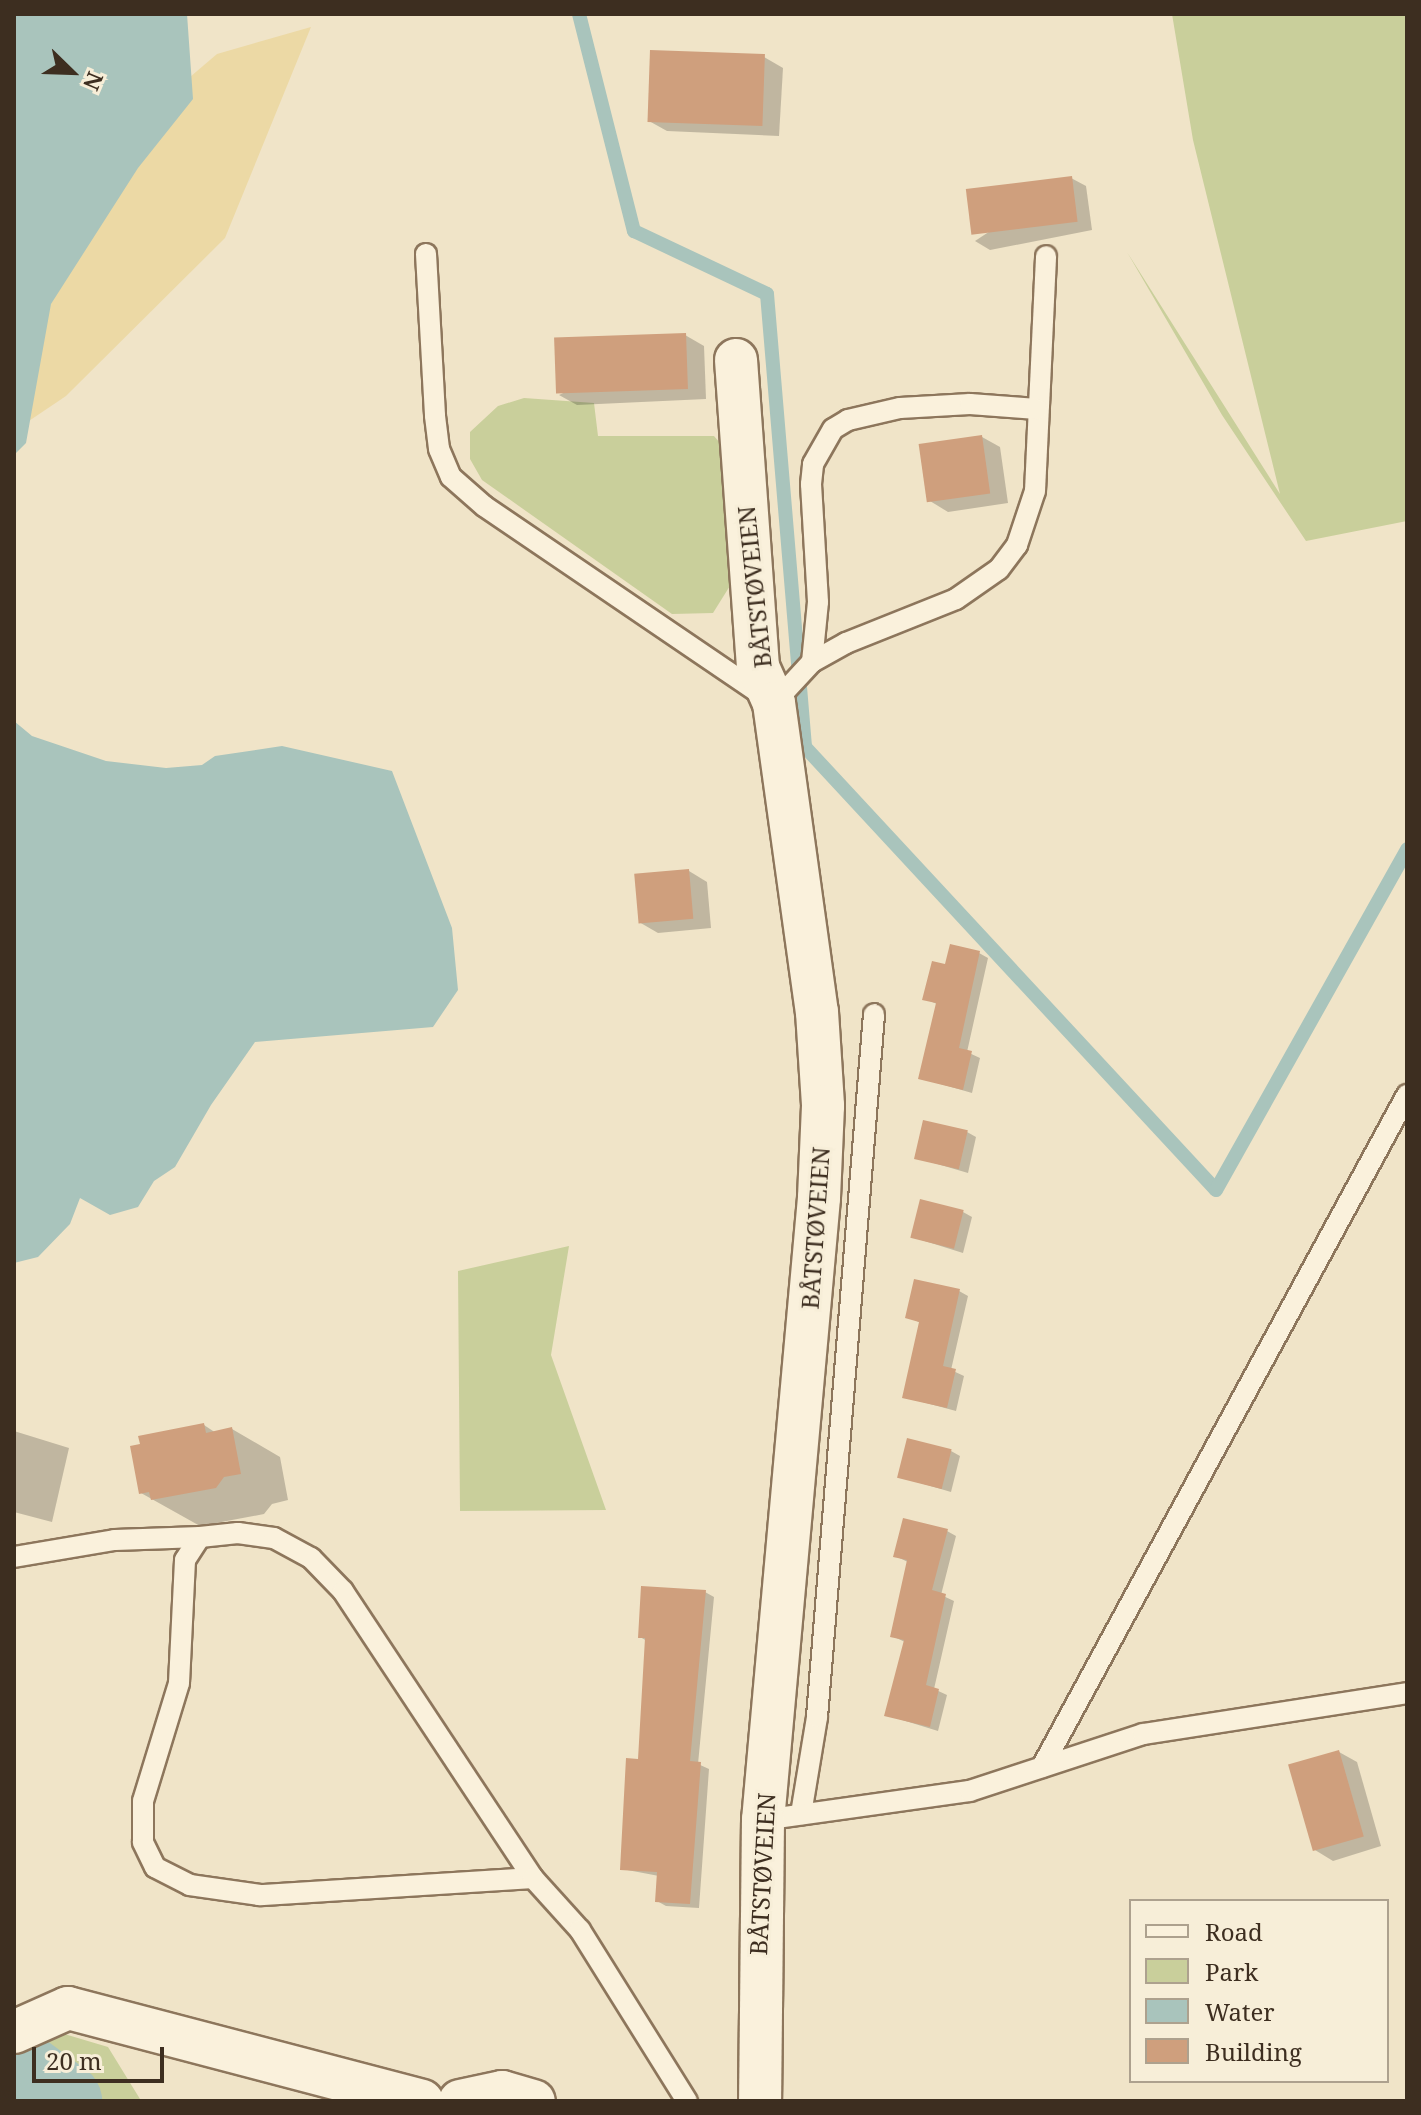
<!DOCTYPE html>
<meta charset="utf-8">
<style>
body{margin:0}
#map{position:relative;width:1421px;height:2115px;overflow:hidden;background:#f0e4c8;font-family:"Noto Serif",serif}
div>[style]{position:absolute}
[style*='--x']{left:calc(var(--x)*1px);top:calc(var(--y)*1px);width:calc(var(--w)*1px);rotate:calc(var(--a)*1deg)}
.green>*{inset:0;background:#c9cf9b}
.sand>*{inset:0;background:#ecd9a5}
.water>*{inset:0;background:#a9c4bc}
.shadow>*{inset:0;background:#0003}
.stream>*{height:14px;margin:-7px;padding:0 7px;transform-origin:7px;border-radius:7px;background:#a9c4bc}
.river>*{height:78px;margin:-39px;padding:0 39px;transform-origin:39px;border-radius:39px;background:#a9c4bc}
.building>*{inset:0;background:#cf9f7d;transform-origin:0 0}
.roads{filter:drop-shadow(2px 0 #8d765c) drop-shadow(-2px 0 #8d765c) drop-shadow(0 2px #8d765c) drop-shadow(0 -2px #8d765c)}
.lane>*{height:20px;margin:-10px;padding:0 10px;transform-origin:10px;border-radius:10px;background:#faf1dc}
.street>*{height:42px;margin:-21px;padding:0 21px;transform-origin:21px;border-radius:21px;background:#faf1dc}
span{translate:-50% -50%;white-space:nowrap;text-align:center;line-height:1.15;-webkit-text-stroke:6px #f7eed8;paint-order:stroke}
.street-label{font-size:24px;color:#3d2e20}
.frame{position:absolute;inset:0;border:16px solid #3d2e20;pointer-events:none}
.legend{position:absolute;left:1129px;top:1899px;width:260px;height:184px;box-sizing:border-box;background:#f7eed8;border:2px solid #ada18e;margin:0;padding:10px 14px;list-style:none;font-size:24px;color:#3d2e20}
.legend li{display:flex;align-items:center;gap:16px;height:40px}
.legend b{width:40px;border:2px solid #ada18e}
.north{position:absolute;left:32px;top:32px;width:80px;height:80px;-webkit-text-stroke:6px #f7eed8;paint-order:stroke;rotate:113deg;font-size:22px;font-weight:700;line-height:32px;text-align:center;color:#3d2e20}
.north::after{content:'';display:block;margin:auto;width:28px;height:36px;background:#3d2e20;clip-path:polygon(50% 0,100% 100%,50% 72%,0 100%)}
.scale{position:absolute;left:32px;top:2047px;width:132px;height:36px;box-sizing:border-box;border:4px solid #3d2e20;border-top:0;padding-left:10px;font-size:24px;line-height:28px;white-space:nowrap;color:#3d2e20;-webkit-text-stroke:6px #f7eed8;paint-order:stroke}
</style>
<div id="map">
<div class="green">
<i style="clip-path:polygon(1172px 14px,1407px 14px,1407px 521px,1306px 541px,1222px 415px,1127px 252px,1280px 494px,1193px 140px)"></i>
<i style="clip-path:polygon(524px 398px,594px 403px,598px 436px,714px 436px,726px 450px,733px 581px,713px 613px,672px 614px,482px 480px,470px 459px,470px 432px,498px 406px)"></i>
<i style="clip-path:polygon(569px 1246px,551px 1355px,606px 1510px,460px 1511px,458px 1271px)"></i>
<i style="clip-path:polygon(61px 2033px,108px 2047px,140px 2099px,152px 2101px,70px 2101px,14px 2055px,14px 2049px)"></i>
</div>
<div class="sand">
<i style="clip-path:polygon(311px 27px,225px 238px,66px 396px,14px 431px,14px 227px,217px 54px)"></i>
</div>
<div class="water">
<i style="clip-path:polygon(14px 14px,187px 14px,193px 99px,138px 168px,51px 304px,26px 443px,14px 455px)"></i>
<i style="clip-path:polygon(14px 721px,32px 736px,106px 761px,166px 768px,202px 765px,215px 756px,282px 746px,392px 771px,452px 928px,458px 990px,433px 1027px,255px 1042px,211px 1105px,175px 1167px,154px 1181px,138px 1207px,110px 1215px,80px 1198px,70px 1224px,38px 1257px,14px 1263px)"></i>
</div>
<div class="shadow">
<i style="clip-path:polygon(764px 57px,783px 68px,779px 136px,667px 131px,649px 121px)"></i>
<i style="clip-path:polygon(1071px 178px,1086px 186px,1092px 230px,990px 250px,975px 241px)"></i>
<i style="clip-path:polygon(685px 335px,704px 346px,706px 399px,577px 405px,559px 395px)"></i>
<i style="clip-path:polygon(982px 437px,1000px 447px,1008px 503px,948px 512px,930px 501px)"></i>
<i style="clip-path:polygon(689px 871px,707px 882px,711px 928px,658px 933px,639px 922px)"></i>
<i style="clip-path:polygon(979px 953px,988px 958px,967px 1052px,980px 1058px,972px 1093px,920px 1078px,937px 1004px,925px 999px,947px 966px)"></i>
<i style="clip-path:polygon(967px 1132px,976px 1137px,968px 1173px,917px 1158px)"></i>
<i style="clip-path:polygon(963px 1212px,972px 1217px,963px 1253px,912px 1237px)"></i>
<i style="clip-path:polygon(959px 1291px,968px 1296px,951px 1370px,964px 1376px,956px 1411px,904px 1397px,921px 1323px,908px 1317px)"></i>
<i style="clip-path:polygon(204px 1425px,216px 1433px,232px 1429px,280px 1457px,288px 1500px,272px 1504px,264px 1514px,200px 1526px,141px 1493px)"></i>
<i style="clip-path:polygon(14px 1431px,69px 1448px,52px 1522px,14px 1512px)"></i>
<i style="clip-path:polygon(951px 1451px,960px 1456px,951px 1492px,900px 1477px)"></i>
<i style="clip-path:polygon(947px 1531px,956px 1536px,941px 1595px,954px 1601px,934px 1689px,947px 1695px,938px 1731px,886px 1715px,905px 1642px,892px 1636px,908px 1562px,895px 1556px)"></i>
<i style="clip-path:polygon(705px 1592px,714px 1597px,698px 1764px,709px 1769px,699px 1908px,666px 1906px,657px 1901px,659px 1876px,622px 1869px,639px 1761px,647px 1641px,640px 1637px)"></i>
<i style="clip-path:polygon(1339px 1752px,1357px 1762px,1381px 1846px,1333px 1861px,1315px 1850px)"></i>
</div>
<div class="stream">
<i style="--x:579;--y:14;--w:224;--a:75.8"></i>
<i style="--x:634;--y:231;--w:147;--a:25.3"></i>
<i style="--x:767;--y:294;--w:455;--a:85.2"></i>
<i style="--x:805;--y:747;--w:604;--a:47.15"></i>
<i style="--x:1216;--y:1190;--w:391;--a:-60.7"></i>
</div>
<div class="river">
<i style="--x:14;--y:2065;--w:61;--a:36.3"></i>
</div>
<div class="building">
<i style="left:650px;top:50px;width:115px;height:72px;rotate:2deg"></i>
<i style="left:1072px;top:176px;width:46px;height:107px;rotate:83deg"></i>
<i style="left:686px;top:333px;width:56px;height:132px;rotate:88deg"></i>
<i style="left:982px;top:435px;width:59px;height:64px;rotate:82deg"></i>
<i style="left:689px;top:869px;width:50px;height:55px;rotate:85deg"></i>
<i style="clip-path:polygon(950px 944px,980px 951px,959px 1048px,972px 1051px,963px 1090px,918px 1079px,936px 1003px,922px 1000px,932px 961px,945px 964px)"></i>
<i style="left:923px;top:1120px;width:46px;height:40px;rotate:13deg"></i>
<i style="left:920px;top:1199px;width:45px;height:40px;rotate:14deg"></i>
<i style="clip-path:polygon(914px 1279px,960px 1289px,943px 1366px,956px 1369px,947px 1408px,902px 1398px,919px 1322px,905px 1318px)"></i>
<i style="clip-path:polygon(204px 1423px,206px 1433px,232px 1427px,241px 1474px,224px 1477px,216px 1488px,151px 1500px,149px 1492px,139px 1494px,130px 1446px,140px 1444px,138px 1436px)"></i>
<i style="left:907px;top:1438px;width:46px;height:41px;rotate:14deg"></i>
<i style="clip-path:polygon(903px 1518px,948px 1529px,932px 1590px,946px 1594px,926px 1685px,939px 1689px,930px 1727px,884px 1716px,904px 1640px,890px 1637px,907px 1560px,893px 1557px)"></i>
<i style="clip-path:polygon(641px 1586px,706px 1590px,690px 1761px,701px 1762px,690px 1904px,655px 1902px,657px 1872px,620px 1870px,626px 1758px,638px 1759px,645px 1638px,638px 1638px)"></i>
<i style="left:1339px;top:1750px;width:90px;height:53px;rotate:74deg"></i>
</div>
<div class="roads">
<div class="lane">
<i style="--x:426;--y:254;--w:162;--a:86.8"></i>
<i style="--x:435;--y:416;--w:33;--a:83"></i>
<i style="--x:439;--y:449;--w:30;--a:67"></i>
<i style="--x:451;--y:477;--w:44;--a:41.3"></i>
<i style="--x:484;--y:506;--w:351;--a:34.2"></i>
<i style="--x:774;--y:703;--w:56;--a:-47.2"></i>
<i style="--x:812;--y:662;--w:39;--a:-29"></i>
<i style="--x:846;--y:643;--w:118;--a:-21.8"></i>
<i style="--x:956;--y:599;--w:52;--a:-34.9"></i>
<i style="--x:999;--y:569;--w:30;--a:-53"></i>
<i style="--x:1017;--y:545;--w:57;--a:-71.6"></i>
<i style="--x:1035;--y:491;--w:235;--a:-87.3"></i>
<i style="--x:812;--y:662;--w:60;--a:-84.3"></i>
<i style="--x:818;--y:602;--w:118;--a:-93.4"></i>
<i style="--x:811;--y:484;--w:20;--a:-84"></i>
<i style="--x:813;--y:464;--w:40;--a:-60.3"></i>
<i style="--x:833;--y:429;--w:17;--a:-31"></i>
<i style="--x:848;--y:420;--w:53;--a:-13"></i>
<i style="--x:900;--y:408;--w:70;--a:-3.3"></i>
<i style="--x:970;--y:404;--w:67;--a:4.3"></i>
<i style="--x:14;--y:1557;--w:102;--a:-9.6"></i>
<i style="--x:115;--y:1540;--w:85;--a:-2"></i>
<i style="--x:1042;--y:1767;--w:765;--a:-61.49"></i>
<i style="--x:801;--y:1814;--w:98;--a:-80.6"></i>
<i style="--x:817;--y:1717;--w:705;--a:-85.36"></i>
<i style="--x:763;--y:1820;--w:209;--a:-8"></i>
<i style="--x:970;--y:1791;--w:182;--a:-18.2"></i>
<i style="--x:1143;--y:1734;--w:267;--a:-8.8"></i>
<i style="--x:533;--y:1878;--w:274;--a:176.4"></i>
<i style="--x:260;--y:1895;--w:71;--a:-171.9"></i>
<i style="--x:190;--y:1885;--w:39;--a:-153"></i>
<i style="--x:155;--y:1867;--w:28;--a:-116"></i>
<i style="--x:143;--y:1842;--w:41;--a:-90"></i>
<i style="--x:143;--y:1801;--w:123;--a:-73"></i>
<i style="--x:179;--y:1683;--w:123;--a:-87.2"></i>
<i style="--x:185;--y:1560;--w:27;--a:-57"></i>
<i style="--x:200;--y:1537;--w:38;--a:-6"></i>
<i style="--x:238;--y:1533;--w:36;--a:8"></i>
<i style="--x:274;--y:1538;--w:42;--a:28.4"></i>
<i style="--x:311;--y:1558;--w:46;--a:45.9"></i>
<i style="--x:343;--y:1591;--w:344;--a:56.5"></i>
<i style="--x:533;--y:1878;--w:70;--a:47.9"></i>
<i style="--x:580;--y:1930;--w:202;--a:58"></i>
</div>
<div class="street">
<i style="--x:736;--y:360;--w:308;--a:85.9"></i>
<i style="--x:758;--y:667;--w:39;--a:66"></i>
<i style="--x:774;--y:703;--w:312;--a:82.1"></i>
<i style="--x:817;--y:1012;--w:94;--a:86.3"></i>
<i style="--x:823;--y:1106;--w:92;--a:92.5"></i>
<i style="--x:819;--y:1198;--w:625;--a:95.14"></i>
<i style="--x:763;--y:1820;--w:281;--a:90.6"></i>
<i style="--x:14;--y:2032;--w:59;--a:-24"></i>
<i style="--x:68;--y:2008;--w:366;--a:14.7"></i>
<i style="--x:460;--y:2101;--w:43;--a:-12.1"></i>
<i style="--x:502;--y:2092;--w:33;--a:16"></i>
</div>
</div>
<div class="street-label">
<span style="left:754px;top:587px;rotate:-96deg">BÅTSTØVEIEN</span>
<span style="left:815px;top:1228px;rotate:-86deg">BÅTSTØVEIEN</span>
<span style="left:762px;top:1874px;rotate:-87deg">BÅTSTØVEIEN</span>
</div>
<div class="frame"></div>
<ul class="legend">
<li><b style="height:10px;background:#faf1dc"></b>Road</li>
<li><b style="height:22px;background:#c9cf9b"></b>Park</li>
<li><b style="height:22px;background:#a9c4bc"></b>Water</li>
<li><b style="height:22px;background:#cf9f7d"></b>Building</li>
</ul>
<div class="north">N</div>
<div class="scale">20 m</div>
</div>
